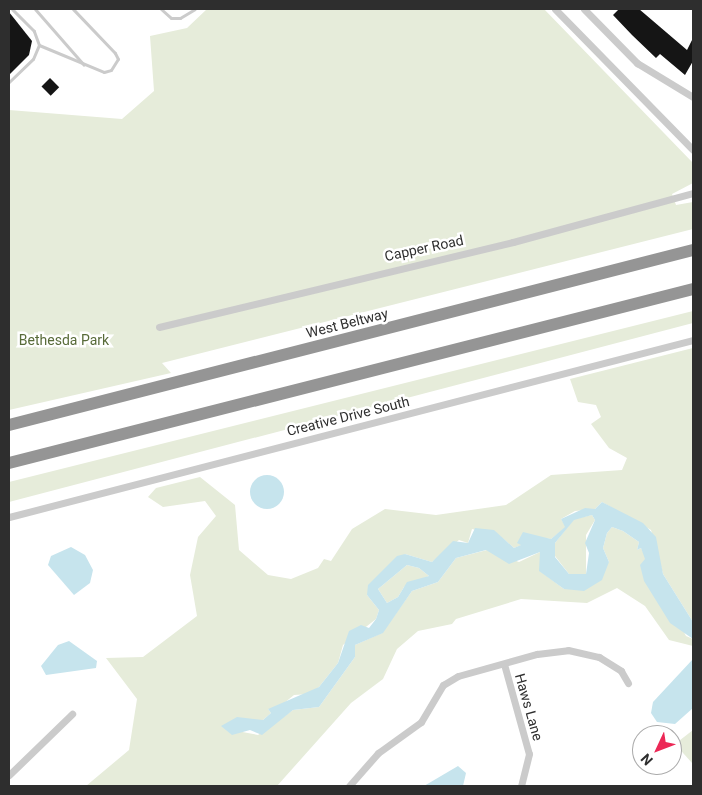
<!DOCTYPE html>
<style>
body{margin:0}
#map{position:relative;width:702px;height:795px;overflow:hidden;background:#fff;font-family:Roboto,sans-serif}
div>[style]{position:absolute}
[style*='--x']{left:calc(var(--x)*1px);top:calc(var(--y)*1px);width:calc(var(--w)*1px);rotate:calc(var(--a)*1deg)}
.green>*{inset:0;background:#e6ecda}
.water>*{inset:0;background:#c6e4ed}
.round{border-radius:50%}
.building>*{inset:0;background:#151515;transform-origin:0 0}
.lane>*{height:3px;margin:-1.5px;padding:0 1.5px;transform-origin:1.5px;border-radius:1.5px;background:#cbcbcb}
.street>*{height:7px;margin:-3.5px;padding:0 3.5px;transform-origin:3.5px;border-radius:3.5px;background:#cbcbcb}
.highway>*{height:12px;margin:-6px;padding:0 6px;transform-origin:6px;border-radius:6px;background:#959595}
span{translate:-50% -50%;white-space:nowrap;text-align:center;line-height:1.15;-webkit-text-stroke:5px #fff;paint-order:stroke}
.street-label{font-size:14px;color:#2e2e2e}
.park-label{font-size:14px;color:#586b39}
.frame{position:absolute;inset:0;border:10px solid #2e2e2e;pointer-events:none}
.north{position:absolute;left:632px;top:725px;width:50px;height:50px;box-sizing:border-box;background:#fff;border:1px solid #ababab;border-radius:50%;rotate:227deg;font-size:14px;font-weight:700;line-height:20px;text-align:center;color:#2e2e2e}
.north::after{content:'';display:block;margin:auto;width:18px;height:22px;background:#ec2856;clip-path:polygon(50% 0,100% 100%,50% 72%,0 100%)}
</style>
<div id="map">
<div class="green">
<i style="clip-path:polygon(207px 9px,544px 9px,693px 163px,693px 183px,672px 194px,676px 205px,693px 202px,693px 229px,162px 363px,171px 373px,9px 410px,9px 110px,122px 119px,154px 91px,150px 36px,187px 28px)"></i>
<i style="clip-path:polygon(693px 311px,693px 323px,9px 502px,9px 482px)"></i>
<i style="clip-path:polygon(693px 348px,693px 622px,663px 574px,651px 530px,602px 502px,595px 509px,575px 511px,561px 519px,566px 527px,551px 539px,523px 536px,522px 545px,514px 548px,500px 536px,472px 529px,468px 543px,459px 540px,432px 562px,405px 554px,367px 595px,379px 610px,376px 619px,343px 645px,338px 663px,319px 687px,309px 694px,294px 695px,278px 708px,268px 709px,271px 713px,263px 720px,237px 731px,258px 735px,293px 710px,319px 707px,355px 657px,355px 645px,382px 633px,412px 591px,438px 582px,456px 558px,487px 550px,519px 562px,540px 552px,540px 571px,564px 589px,609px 562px,603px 548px,607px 533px,612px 527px,623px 531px,639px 542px,637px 550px,641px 548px,686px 636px,693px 639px,693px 646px,669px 640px,645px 606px,617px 588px,587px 603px,521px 599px,456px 619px,452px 624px,418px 631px,397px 649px,383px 679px,351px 703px,277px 786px,86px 786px,129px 750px,137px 699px,106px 658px,143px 657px,197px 616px,190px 575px,198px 537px,216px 516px,205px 501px,163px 507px,148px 497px,156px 488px,200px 477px,235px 505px,239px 550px,268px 575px,291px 579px,318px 568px,324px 559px,331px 561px,352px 529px,385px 509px,436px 515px,506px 505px,551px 475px,622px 470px,627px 458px,609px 448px,591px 424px,601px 417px,596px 405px,578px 402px,570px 379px)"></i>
<i style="clip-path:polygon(592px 515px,595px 520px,586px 535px,586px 574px,569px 574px,555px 556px,555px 543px,574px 519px)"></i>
<i style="clip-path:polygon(407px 565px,419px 568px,429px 576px,404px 587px,398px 597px,387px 603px,378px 589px)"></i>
<i style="clip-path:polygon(693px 730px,693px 762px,692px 763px,675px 744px)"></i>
</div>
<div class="water">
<i class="round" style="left:250px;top:475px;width:34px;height:34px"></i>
<i style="clip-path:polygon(evenodd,602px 502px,643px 523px,656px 537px,663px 574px,693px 622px,693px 639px,670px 623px,644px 581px,640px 565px,645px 559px,641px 548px,637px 550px,639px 542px,623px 531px,612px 527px,607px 533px,603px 548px,609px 562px,602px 580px,584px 591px,564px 589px,539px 571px,540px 552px,509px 564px,486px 550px,456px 558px,438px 582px,412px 591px,383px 633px,355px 645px,355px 657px,319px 707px,293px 710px,262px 735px,250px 730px,232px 735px,221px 726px,237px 717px,263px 720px,271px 713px,268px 709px,319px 687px,338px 663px,349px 631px,361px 625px,369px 628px,376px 619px,379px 610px,367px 595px,368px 585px,397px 556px,405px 554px,432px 562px,453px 541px,468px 543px,475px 528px,494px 530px,514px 548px,521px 545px,517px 543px,523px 532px,551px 539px,565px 527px,561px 519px,585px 508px,595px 509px,602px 502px,592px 515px,595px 520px,585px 543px,589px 553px,586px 574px,569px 574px,555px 557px,555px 543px,574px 520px,592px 515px,602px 502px,407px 565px,419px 568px,429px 576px,407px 582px,398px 597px,387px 603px,378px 589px,407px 565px)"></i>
<i style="clip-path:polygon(71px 547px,85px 555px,93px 570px,90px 583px,74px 595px,48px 565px,51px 556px)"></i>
<i style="clip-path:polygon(69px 641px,97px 661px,96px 668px,46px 675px,41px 666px,58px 645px)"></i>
<i style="clip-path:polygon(693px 659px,693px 708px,675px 724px,657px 722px,651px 713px,653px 702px)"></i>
<i style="clip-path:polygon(458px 766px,466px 773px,463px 786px,424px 786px)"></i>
</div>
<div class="building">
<i style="clip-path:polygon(619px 9px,639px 9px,687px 50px,693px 38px,693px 61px,685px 75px,660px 54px,656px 58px,632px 35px,613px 15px)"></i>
<i style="clip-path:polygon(9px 12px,32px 41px,29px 55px,9px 75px)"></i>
<i style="left:50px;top:78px;width:13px;height:12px;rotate:45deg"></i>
</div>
<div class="lane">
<i style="--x:35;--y:9;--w:74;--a:48.8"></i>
<i style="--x:161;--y:9;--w:13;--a:42"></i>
<i style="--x:171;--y:18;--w:9;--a:0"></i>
<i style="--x:180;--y:18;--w:17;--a:-31"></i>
<i style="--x:39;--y:45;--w:70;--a:22.6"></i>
<i style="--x:104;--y:72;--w:7;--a:-16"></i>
<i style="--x:111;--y:70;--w:13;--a:-58"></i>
<i style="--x:118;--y:59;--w:7;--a:-117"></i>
<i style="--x:115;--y:53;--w:61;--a:-133.7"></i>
<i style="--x:9;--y:82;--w:33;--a:-44"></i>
<i style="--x:33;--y:59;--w:15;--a:-67"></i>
<i style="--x:39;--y:45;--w:15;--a:-110"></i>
<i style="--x:34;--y:31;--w:31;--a:-135"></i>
</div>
<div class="street">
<i style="--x:555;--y:9;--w:197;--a:45.6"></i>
<i style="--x:584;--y:9;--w:76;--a:45.5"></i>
<i style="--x:637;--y:63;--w:66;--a:31.3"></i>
<i style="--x:159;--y:327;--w:364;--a:-13.5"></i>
<i style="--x:513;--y:242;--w:187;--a:-15.2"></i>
<i style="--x:9;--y:517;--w:707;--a:-14.51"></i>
<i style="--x:504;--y:664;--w:93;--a:74.5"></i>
<i style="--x:529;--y:754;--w:33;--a:104"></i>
<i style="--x:9;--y:775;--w:88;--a:-44.1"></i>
<i style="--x:349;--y:786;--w:44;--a:-48.7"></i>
<i style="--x:378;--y:753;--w:53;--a:-35.8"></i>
<i style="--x:421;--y:722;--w:43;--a:-59.3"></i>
<i style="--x:443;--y:685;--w:17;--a:-31"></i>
<i style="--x:458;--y:676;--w:82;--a:-15.6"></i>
<i style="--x:537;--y:654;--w:31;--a:-7"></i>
<i style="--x:568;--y:650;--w:32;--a:13"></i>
<i style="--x:599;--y:657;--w:26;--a:32"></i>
<i style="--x:621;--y:671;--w:14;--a:60"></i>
</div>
<div class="highway">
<i style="--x:9;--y:425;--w:706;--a:-14.35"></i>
<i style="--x:9;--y:463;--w:706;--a:-14.27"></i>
</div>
<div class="street-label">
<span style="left:424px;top:248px;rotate:-12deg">Capper Road</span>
<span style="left:347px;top:323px;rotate:-14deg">West Beltway</span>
<span style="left:348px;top:416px;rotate:-14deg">Creative Drive South</span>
<span style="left:529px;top:707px;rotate:74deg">Haws Lane</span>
</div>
<div class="park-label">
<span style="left:64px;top:340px">Bethesda Park</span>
</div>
<div class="frame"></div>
<div class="north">N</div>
</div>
